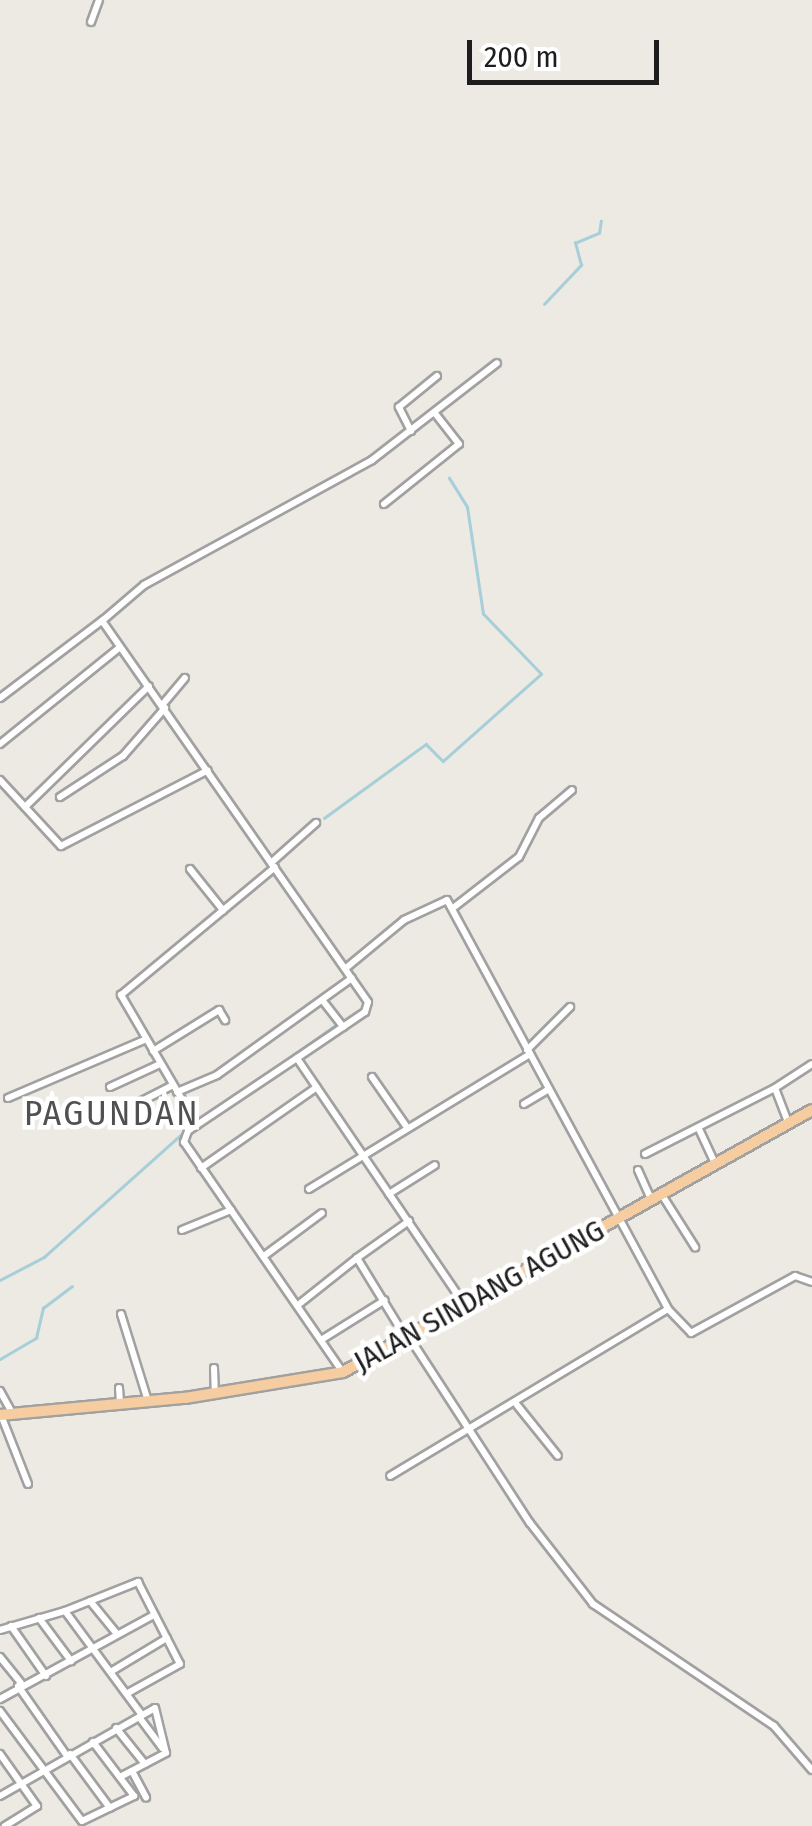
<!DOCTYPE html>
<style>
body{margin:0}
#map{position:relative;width:812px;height:1826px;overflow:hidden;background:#ede9e3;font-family:"Fira Sans Condensed",sans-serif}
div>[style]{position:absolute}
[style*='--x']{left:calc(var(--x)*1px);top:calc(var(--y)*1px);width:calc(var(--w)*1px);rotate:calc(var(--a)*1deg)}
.stream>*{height:2.5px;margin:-1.25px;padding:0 1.25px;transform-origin:1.25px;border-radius:1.25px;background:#a6cfd9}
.roads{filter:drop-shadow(2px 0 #a1a1a1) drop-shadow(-2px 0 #a1a1a1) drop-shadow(0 2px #a1a1a1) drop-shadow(0 -2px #a1a1a1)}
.street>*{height:6px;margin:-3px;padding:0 3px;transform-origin:3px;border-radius:3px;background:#fff}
.primary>*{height:10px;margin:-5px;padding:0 5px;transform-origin:5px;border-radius:5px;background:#f6cda0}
span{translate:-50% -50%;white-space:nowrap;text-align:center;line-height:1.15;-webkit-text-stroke:9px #fff;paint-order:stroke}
.street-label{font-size:30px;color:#1d1d1d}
.quarter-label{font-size:35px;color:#505050;letter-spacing:2.5px}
.scale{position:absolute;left:467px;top:40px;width:192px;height:45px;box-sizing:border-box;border:5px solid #1d1d1d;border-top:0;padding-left:12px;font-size:30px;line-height:35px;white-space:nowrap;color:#1d1d1d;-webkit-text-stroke:8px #fff;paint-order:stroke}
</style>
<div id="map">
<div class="stream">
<i style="--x:544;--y:304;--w:54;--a:-46.5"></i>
<i style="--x:581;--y:265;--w:23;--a:-105"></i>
<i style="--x:575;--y:243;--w:26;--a:-23"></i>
<i style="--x:599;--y:233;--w:12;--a:-81"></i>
<i style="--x:324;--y:818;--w:126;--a:-36"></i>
<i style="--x:426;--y:744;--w:24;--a:45"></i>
<i style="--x:443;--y:761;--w:131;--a:-41.6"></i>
<i style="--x:541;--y:674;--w:83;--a:-134"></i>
<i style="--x:483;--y:614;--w:108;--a:-98.5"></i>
<i style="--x:467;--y:507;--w:34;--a:-122"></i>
<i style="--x:255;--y:1082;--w:100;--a:-35.3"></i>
<i style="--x:199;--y:1119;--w:14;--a:-30"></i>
<i style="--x:0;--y:1280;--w:50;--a:-27.6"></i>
<i style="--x:44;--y:1257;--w:200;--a:-41.8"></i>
<i style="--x:0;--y:1359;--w:42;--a:-30.3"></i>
<i style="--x:36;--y:1338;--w:31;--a:-77"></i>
<i style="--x:43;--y:1308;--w:36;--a:-37"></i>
</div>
<div class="roads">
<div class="street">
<i style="--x:91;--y:22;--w:23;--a:-70"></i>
<i style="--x:411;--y:431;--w:27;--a:-117"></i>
<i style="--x:399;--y:407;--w:49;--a:-39.2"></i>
<i style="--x:384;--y:504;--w:96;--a:-38.7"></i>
<i style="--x:459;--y:444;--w:39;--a:-128"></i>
<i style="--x:0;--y:698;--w:131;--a:-37.2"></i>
<i style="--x:163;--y:704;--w:34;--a:-50"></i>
<i style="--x:0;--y:744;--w:153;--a:-38.9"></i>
<i style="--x:0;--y:780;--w:90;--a:47.3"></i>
<i style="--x:61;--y:846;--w:165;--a:-27.3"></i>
<i style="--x:60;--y:797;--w:75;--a:-33.1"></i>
<i style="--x:123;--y:756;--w:64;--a:-48.8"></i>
<i style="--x:25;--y:807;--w:173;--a:-44.3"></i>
<i style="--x:272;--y:862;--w:59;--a:-41.6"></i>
<i style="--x:190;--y:869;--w:53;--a:51.2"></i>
<i style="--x:453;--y:908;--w:83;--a:-37.7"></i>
<i style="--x:519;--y:857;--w:44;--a:-62.9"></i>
<i style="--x:539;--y:818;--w:43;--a:-40.3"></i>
<i style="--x:346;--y:968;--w:75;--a:-39.6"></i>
<i style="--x:404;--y:920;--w:47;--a:-24.9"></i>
<i style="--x:447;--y:900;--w:465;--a:61.6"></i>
<i style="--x:668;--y:1309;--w:324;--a:149"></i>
<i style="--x:323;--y:1001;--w:33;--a:52"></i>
<i style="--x:527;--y:1050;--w:61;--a:-45"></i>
<i style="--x:153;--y:1051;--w:78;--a:-31.8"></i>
<i style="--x:219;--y:1010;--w:12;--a:59"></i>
<i style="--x:297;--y:1058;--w:131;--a:146.2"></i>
<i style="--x:188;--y:1131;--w:12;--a:110"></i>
<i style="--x:184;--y:1142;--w:278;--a:55.4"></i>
<i style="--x:372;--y:1077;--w:60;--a:55.2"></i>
<i style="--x:110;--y:1087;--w:55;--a:-24.7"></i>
<i style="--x:177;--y:1092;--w:43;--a:-23"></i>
<i style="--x:217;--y:1075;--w:166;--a:-35.7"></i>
<i style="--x:8;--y:1098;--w:150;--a:-23.1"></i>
<i style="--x:524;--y:1104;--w:29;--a:-31"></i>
<i style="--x:134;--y:1105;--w:44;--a:-27.1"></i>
<i style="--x:788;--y:1122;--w:36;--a:-111"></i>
<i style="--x:775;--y:1088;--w:44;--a:-33"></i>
<i style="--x:197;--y:1125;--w:151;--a:-120.3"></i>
<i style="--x:121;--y:995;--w:200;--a:-39.7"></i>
<i style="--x:699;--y:1129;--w:38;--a:65"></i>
<i style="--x:645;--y:1154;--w:146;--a:-26.9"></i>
<i style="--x:201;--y:1168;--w:141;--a:-34.9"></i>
<i style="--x:638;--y:1170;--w:34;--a:66"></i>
<i style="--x:309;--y:1189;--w:259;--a:-31.4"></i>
<i style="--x:389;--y:1194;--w:54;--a:-32.2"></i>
<i style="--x:662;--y:1195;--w:62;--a:57.6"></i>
<i style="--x:182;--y:1230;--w:53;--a:-22.2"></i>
<i style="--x:264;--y:1256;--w:72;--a:-36.6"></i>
<i style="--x:464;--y:1304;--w:297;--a:-124.2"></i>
<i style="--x:297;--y:1058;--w:82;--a:-34.1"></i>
<i style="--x:365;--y:1012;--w:10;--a:-73"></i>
<i style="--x:368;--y:1002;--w:465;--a:-124.9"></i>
<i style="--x:102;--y:621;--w:55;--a:-40.6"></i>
<i style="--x:144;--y:585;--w:260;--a:-28.7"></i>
<i style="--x:372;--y:460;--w:158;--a:-37.8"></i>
<i style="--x:298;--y:1305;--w:75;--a:-38.5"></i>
<i style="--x:668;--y:1309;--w:33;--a:46"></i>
<i style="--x:691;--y:1333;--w:119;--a:-28.7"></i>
<i style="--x:795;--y:1276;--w:18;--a:19"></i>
<i style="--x:121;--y:1314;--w:91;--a:72.8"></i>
<i style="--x:409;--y:1337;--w:222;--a:57"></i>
<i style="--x:530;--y:1523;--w:103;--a:52.1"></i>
<i style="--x:593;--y:1604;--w:218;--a:34"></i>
<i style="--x:774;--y:1726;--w:58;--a:49.2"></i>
<i style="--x:406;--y:1338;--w:94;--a:-121.5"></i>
<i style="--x:357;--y:1258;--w:64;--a:-35.4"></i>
<i style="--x:321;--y:1340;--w:75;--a:-32"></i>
<i style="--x:214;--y:1368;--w:24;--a:88"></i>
<i style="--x:119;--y:1388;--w:16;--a:86"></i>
<i style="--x:0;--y:1391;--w:25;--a:61"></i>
<i style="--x:517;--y:1405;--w:65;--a:51.2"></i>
<i style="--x:1;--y:1415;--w:74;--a:68.6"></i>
<i style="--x:90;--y:1601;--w:43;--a:50.7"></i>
<i style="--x:65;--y:1611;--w:79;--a:-21.7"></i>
<i style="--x:138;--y:1582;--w:92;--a:62.9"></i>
<i style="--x:180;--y:1664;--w:60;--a:150.9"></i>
<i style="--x:39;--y:1618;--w:54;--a:53.3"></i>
<i style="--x:11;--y:1626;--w:61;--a:55"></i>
<i style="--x:0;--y:1630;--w:68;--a:-16.3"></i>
<i style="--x:65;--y:1611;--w:129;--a:53.5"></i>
<i style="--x:0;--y:1657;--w:33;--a:51"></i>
<i style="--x:112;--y:1671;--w:64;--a:-31"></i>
<i style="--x:18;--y:1686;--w:85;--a:55"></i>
<i style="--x:0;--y:1699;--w:175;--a:-28.6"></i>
<i style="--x:0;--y:1711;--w:137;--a:53.3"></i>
<i style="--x:82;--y:1821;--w:58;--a:-25.7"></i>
<i style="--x:134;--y:1796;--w:68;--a:-127.2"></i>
<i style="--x:139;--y:1717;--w:39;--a:53"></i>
<i style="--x:116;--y:1728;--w:46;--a:51.1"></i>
<i style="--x:0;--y:1754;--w:64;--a:54.6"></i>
<i style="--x:37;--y:1806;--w:38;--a:148"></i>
<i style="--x:70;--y:1754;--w:67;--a:53.5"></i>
<i style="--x:132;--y:1771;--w:30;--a:62"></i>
<i style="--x:120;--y:1777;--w:52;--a:-27.6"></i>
<i style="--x:0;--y:1796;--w:178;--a:-29.6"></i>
<i style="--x:155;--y:1708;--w:46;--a:76.3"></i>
</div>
<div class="primary">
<i style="--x:0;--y:1415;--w:186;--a:-5.3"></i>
<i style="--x:185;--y:1398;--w:160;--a:-9.3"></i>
<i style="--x:343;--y:1372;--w:537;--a:-29.19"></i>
</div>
</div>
<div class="street-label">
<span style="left:479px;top:1296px;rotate:-29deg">JALAN SINDANG AGUNG</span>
</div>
<div class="quarter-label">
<span style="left:112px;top:1113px">PAGUNDAN</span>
</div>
<div class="scale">200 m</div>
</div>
